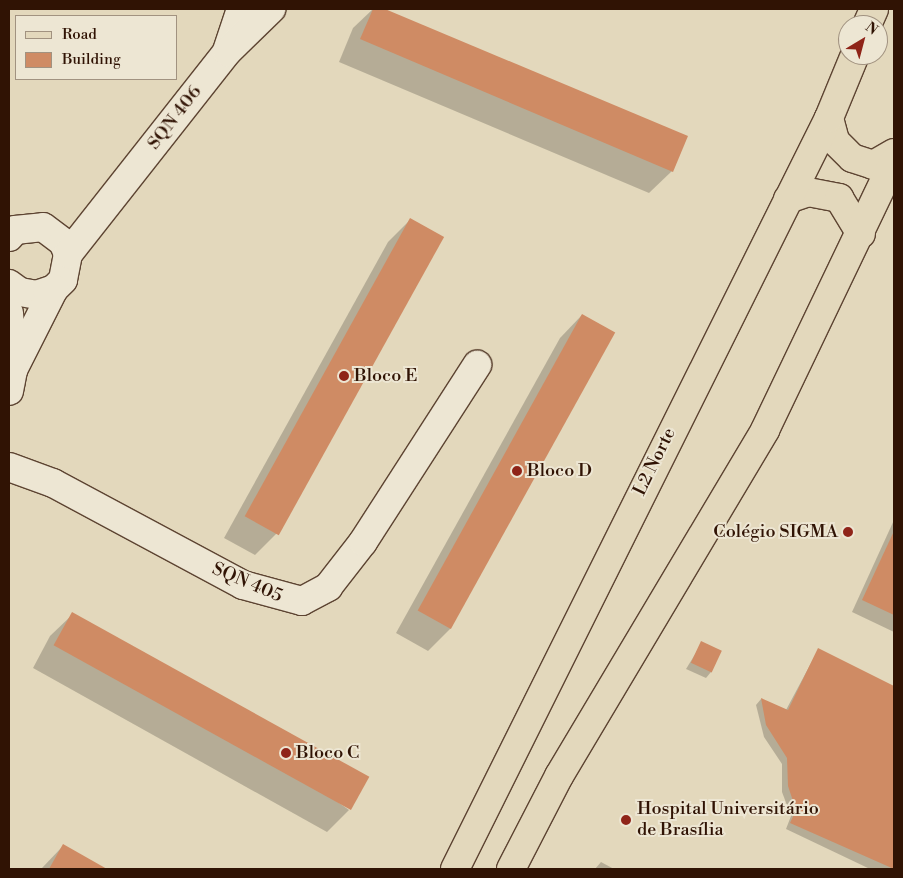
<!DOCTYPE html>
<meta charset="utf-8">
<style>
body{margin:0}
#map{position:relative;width:903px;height:878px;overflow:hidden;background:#e3d8bc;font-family:"Libre Bodoni",serif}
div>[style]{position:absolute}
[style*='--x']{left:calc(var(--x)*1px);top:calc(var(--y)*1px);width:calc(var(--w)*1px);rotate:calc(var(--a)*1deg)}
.shadow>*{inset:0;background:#0003}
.building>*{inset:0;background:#cf8b64;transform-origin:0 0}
.roads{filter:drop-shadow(1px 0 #5d4432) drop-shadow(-1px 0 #5d4432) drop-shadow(0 1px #5d4432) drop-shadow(0 -1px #5d4432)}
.street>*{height:28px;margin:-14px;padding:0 14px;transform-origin:14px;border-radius:14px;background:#ede6d3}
.primary>*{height:28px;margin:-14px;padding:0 14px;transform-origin:14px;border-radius:14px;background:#e3d8bc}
.dots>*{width:14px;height:14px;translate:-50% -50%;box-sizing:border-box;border:2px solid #ede6d3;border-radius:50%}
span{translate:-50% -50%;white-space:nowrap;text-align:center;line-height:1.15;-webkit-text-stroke:4px #ede6d3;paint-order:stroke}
.street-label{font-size:18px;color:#301304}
.poi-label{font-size:18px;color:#301304}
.left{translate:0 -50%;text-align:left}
.right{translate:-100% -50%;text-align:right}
.frame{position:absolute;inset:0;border:10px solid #301304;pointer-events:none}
.legend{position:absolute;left:15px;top:15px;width:162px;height:65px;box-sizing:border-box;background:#ede6d3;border:1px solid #a19280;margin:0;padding:6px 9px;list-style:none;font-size:15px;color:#301304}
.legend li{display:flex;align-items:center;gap:10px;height:25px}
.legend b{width:25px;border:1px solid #a19280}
.north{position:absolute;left:838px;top:15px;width:50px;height:50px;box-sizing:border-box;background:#ede6d3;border:1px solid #a19280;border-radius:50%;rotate:37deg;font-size:14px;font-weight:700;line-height:20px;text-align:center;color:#301304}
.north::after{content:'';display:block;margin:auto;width:18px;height:22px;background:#8f2418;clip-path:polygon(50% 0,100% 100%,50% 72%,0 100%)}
</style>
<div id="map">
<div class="shadow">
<i style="clip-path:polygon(373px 9px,686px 136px,672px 171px,649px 193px,339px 62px,353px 28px)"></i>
<i style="clip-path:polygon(410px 220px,277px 533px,255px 555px,224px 538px,388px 242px)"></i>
<i style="clip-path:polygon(582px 315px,613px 332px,450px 629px,428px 651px,396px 633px,560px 338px)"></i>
<i style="clip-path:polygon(894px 520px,894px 632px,852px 612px)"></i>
<i style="clip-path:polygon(73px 614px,349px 810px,327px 832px,33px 668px,50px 636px)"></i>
<i style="clip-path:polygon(702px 643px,711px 672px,706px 678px,686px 669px)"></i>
<i style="clip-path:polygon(818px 650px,894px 687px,894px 869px,870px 869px,786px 829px,791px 816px,782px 792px,782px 764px,764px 737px,756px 705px,761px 699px,786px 710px)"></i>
<i style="clip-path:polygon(63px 846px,95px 863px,91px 869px,41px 869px)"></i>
<i style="clip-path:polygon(601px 862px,614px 869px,595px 869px)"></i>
</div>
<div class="building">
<i style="clip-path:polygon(373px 9px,385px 9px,688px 136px,673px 172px,360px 39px)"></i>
<i style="left:410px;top:218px;width:39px;height:341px;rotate:29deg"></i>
<i style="left:582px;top:314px;width:38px;height:339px;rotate:29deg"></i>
<i style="clip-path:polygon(894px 531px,894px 615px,862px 600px)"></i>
<i style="left:72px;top:612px;width:340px;height:38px;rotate:29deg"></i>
<i style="left:701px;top:641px;width:23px;height:24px;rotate:25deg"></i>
<i style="clip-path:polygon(818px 648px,894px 686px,894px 869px,790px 823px,796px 810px,788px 786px,787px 758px,766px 725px,761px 698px,788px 710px)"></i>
<i style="clip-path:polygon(63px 844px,107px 869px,49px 869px)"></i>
</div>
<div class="roads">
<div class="street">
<i style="--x:228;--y:48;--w:41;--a:-71.6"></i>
<i style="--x:9;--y:237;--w:9;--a:-49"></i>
<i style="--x:15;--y:230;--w:28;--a:-6"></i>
<i style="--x:43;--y:227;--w:25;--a:37"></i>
<i style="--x:63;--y:242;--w:13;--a:67"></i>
<i style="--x:68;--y:254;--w:26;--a:101"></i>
<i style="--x:63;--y:280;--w:13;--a:135"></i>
<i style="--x:54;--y:289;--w:18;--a:161"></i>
<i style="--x:37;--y:295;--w:17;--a:-170"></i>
<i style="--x:20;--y:292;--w:14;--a:-144"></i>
<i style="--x:68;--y:254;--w:257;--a:-51.8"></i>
<i style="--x:227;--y:52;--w:62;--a:-44.3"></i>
<i style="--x:9;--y:313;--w:57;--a:86"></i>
<i style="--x:9;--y:391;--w:21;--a:-79"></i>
<i style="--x:13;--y:370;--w:91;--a:-63.2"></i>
<i style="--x:9;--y:467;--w:47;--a:20"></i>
<i style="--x:53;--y:483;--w:216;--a:28.2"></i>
<i style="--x:243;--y:585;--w:61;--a:15.2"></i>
<i style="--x:302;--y:601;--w:30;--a:-28"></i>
<i style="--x:328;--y:587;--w:57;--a:-52.1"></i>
<i style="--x:363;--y:542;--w:211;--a:-57.2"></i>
</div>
<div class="primary">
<i style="--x:867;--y:25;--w:17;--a:-66"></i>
<i style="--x:829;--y:118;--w:24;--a:75"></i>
<i style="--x:835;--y:141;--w:24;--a:45"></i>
<i style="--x:852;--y:158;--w:22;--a:18"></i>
<i style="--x:873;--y:165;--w:24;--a:-30"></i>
<i style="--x:788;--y:199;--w:21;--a:-19"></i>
<i style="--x:808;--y:192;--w:32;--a:11"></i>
<i style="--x:839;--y:198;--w:42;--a:58.6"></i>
<i style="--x:455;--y:869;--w:839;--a:-63.53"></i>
<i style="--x:829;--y:118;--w:68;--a:-67.6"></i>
<i style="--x:511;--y:869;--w:105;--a:-62.7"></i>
<i style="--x:559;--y:776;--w:403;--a:-59.2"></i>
<i style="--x:765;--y:430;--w:298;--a:-64.4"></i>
</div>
</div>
<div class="dots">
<i style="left:344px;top:376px;background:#8f2418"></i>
<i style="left:517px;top:471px;background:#8f2418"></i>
<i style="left:848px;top:532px;background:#8f2418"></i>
<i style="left:286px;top:753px;background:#8f2418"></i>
<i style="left:626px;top:820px;background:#8f2418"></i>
</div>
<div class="street-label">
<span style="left:175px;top:118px;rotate:-52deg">SQN 406</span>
<span style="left:655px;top:462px;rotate:-64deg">L2 Norte</span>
<span style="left:247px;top:583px;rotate:23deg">SQN 405</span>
</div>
<div class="poi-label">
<span class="left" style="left:354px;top:376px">Bloco E</span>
<span class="left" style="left:527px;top:471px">Bloco D</span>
<span class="right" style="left:838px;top:532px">Colégio SIGMA</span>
<span class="left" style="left:296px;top:753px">Bloco C</span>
<span class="left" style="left:637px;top:820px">Hospital Universitário<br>de Brasília</span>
</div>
<div class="frame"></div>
<ul class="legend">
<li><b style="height:6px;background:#e3d8bc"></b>Road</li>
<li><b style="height:14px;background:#cf8b64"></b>Building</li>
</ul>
<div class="north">N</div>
</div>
